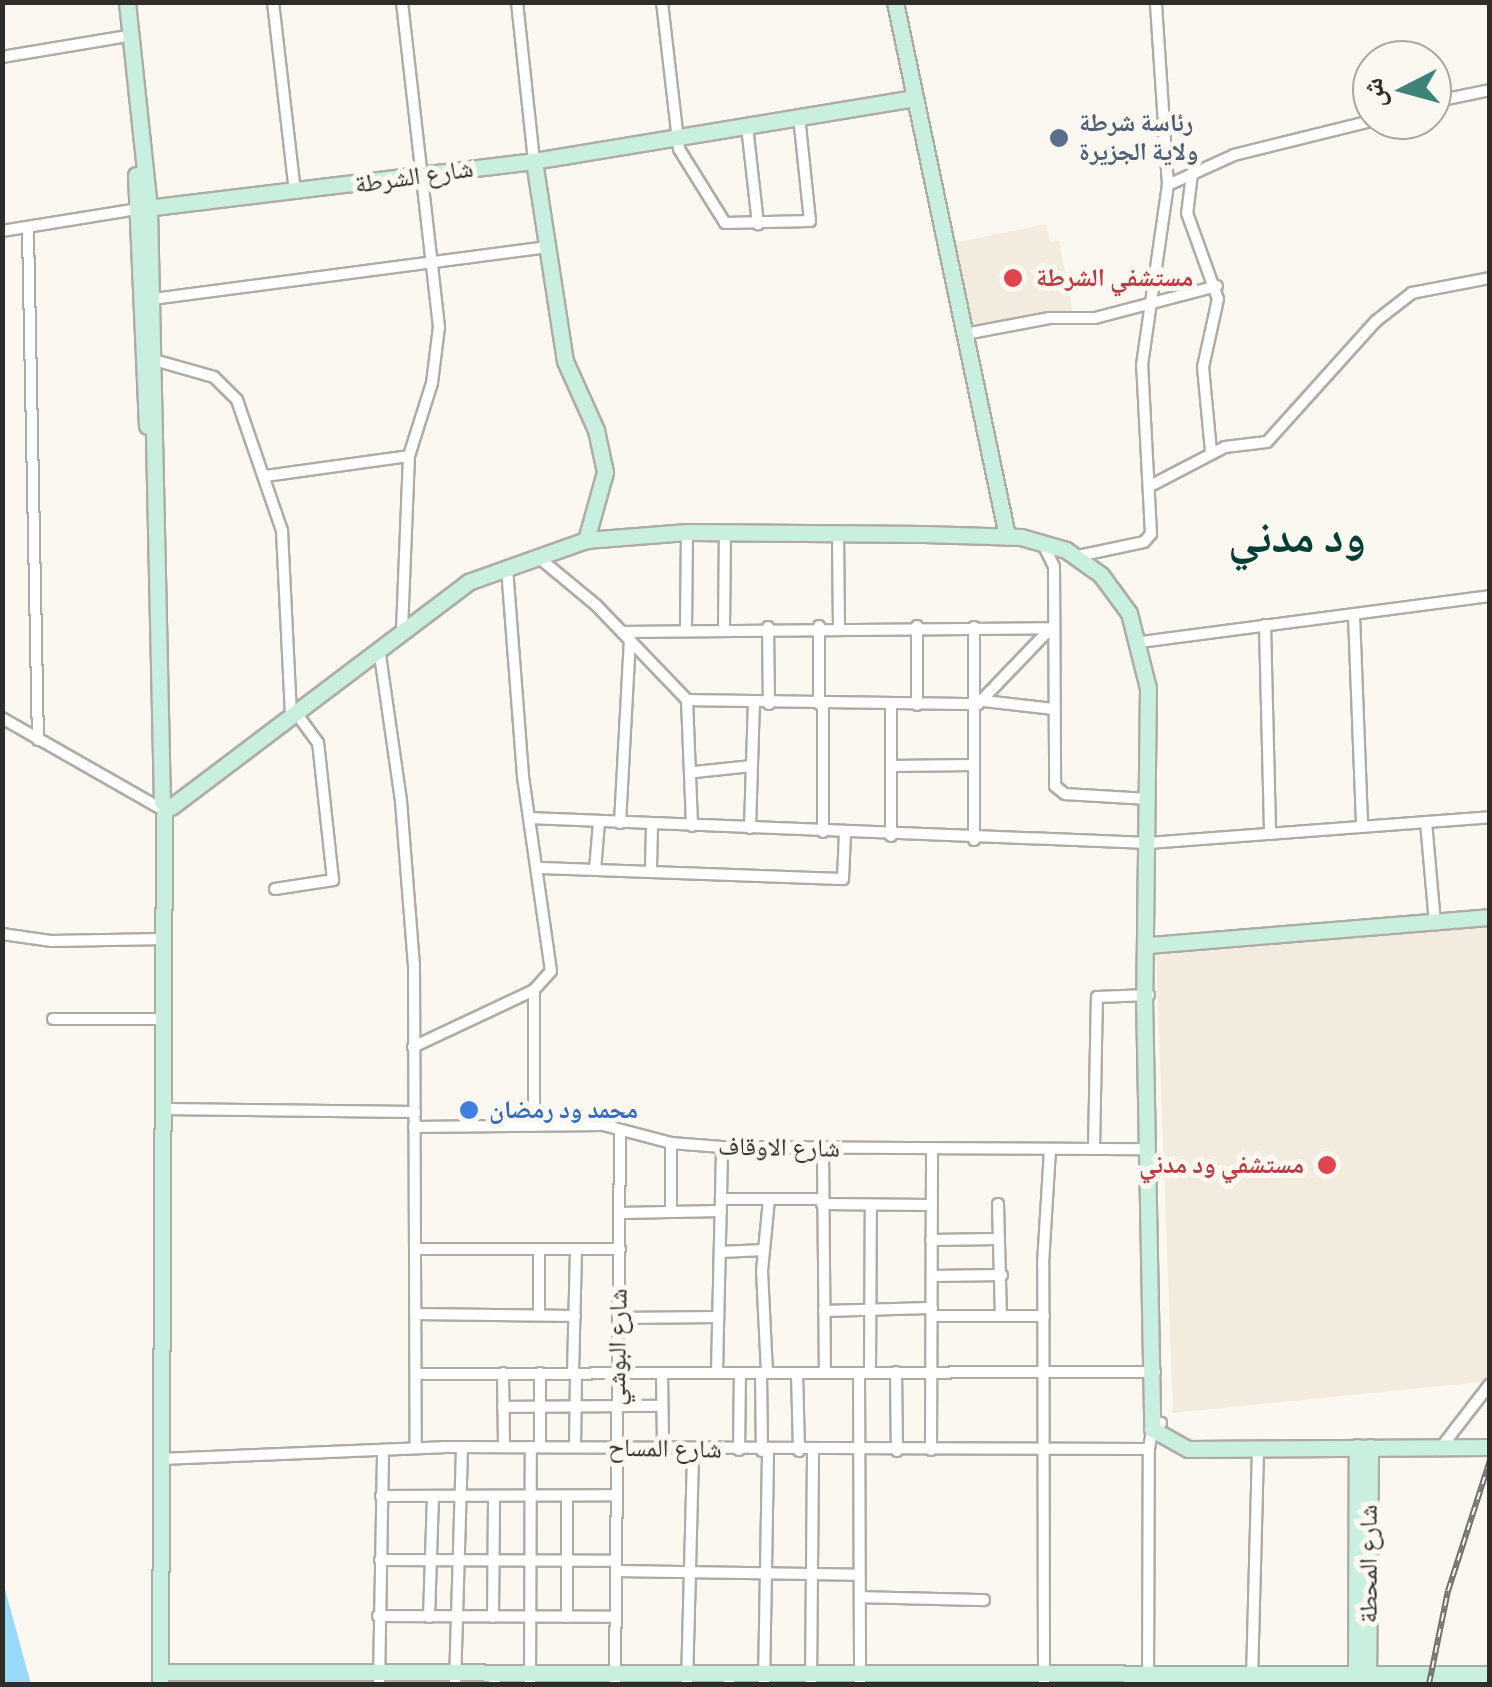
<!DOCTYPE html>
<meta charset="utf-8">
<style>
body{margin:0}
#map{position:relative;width:1492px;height:1687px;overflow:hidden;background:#fbf8f1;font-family:"Fira Sans Condensed","Noto Naskh Arabic",sans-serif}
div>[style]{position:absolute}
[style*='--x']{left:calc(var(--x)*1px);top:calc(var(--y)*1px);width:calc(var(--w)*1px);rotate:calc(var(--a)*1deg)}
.built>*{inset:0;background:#f3ecde}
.water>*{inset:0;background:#98d9fa}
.roads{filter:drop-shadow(2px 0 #afaca6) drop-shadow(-2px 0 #afaca6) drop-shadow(0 2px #afaca6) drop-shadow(0 -2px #afaca6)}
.street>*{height:10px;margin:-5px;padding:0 5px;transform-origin:5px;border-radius:5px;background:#fff}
.secondary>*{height:15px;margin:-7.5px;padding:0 7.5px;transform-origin:7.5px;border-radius:7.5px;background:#c9efdf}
.rail>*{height:6px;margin-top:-3px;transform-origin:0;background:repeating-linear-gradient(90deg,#fbf8f1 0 8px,#72706c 0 16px);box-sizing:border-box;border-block:2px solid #72706c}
.dots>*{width:28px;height:28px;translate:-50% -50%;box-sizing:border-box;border:5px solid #fbf8f1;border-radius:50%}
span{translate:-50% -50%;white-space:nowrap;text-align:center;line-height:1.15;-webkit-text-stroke:10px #fbf8f1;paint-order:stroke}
.service-label{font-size:25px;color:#4e5e75;font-weight:700}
.left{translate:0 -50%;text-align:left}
.street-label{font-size:25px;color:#2e2d2a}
.health-label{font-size:25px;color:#be3a42;font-weight:700}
.right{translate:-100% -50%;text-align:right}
.shop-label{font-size:25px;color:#366cbe;font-weight:700}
.town-label{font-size:45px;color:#003e36;font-weight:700}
.frame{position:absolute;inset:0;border:5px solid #2e2d2a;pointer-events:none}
.north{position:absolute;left:1352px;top:40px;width:100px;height:100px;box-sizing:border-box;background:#fbf8f1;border:2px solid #a9a7a1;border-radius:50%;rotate:264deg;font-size:28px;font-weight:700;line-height:40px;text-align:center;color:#2e2d2a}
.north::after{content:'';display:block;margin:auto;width:35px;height:45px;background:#3e8377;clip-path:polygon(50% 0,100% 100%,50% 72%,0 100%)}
</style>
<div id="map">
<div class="built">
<i style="clip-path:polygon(1046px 224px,1050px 242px,1059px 241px,1073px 313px,971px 333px,953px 243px)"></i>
<i style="clip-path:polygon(1489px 926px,1489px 1374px,1482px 1382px,1173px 1413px,1156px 955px)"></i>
</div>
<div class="water">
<i style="clip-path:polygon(3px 1582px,27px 1670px,31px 1684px,3px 1684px)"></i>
</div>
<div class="roads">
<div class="street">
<i style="--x:273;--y:2;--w:192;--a:83.4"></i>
<i style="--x:517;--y:2;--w:160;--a:83.9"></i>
<i style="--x:662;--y:2;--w:148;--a:83.4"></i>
<i style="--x:679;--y:149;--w:87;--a:58.1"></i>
<i style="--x:725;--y:223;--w:85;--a:-1.3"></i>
<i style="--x:810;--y:221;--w:105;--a:-96"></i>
<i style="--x:2;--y:57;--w:121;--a:-9.5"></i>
<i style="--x:1432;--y:102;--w:59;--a:-11.7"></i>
<i style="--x:747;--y:126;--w:99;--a:83.6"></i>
<i style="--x:1192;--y:174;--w:39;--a:97"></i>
<i style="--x:1187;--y:213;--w:91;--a:70.2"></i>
<i style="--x:1218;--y:299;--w:70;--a:102.4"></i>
<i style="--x:1203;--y:367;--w:85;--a:84.6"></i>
<i style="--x:1168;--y:185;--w:72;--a:-24.4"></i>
<i style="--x:1234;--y:155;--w:145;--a:-13.9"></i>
<i style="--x:28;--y:230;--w:510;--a:88.88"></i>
<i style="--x:2;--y:231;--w:138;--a:-9.2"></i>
<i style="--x:153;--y:299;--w:397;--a:-7.5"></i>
<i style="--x:965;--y:334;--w:86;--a:-10.7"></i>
<i style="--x:1050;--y:318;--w:45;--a:0"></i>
<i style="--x:1095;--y:318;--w:126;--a:-14.7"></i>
<i style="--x:154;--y:360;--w:62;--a:15.8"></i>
<i style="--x:214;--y:377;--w:33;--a:45"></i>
<i style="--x:237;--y:400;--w:139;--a:71"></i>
<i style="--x:282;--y:531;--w:184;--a:87.2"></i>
<i style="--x:265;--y:476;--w:145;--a:-7.9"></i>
<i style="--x:1152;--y:485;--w:82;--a:-27.5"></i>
<i style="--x:1225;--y:447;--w:42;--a:-6.8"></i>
<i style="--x:1267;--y:442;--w:163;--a:-48"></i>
<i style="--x:1376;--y:321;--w:46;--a:-37.9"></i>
<i style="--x:1412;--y:293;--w:79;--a:-10.9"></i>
<i style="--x:838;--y:533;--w:93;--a:89.4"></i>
<i style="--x:1043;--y:544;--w:25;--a:64"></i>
<i style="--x:1054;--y:567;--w:219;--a:89.7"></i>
<i style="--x:1055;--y:786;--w:13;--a:39"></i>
<i style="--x:1065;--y:794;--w:83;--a:3.4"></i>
<i style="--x:1078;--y:556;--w:67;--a:-12"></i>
<i style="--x:1144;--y:542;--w:11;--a:-49"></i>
<i style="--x:1151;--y:534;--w:169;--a:-93"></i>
<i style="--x:1142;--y:365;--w:182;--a:-81.8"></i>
<i style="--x:1168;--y:185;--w:183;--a:-93.8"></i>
<i style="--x:538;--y:557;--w:75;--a:39.6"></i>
<i style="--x:596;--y:605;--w:132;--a:46.2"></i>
<i style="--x:687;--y:700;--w:126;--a:87.7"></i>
<i style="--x:1354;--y:615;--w:212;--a:87.8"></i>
<i style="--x:1265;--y:625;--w:209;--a:88.6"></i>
<i style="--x:686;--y:627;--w:95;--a:-89.4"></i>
<i style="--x:724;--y:627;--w:95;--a:-89.4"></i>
<i style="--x:768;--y:627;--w:77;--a:89.3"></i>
<i style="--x:974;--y:627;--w:213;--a:90"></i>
<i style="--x:402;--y:630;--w:174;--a:-87.7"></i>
<i style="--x:409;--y:456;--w:77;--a:-72.5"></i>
<i style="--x:432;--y:383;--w:56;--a:-82.9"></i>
<i style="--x:439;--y:327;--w:327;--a:-96.5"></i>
<i style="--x:623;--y:632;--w:428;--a:-0.5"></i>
<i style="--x:1141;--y:642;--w:352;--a:-7.5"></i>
<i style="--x:379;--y:648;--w:155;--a:81.8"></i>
<i style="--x:401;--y:801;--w:166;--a:85.5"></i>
<i style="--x:414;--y:966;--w:482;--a:89.8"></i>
<i style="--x:687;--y:700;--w:291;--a:0.8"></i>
<i style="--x:978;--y:704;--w:105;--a:-46.2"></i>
<i style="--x:984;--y:701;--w:70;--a:6.5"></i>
<i style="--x:819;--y:704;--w:78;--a:-90"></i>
<i style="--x:823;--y:704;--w:128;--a:90"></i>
<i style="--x:891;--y:705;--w:131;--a:90"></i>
<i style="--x:917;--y:705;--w:79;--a:-90"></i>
<i style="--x:2;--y:718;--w:180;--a:29.7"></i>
<i style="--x:891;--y:766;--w:82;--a:-0.7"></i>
<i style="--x:695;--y:772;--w:57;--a:-6"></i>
<i style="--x:529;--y:818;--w:620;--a:2.31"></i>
<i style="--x:1148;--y:843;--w:343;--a:-4.3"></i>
<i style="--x:1426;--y:822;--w:100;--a:84.9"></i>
<i style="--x:620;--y:823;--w:184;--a:-86.9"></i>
<i style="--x:750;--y:828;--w:125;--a:-88.2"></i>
<i style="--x:540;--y:868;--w:303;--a:2.1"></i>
<i style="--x:843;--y:879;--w:46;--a:-87.5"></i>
<i style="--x:651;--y:869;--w:45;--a:-88.7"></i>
<i style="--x:595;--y:870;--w:48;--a:-85.2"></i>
<i style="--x:275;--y:889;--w:59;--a:-8.8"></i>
<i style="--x:333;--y:880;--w:138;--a:-96.2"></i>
<i style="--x:318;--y:743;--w:39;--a:-126"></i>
<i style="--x:2;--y:934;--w:49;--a:8.1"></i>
<i style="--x:51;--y:941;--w:113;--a:-1"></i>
<i style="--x:53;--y:1019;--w:110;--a:0"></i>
<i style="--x:413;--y:1047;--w:134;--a:-25.2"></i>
<i style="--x:534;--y:990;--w:25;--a:-48"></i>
<i style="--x:551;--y:971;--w:197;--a:-98.2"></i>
<i style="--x:523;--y:776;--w:210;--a:-94.4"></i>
<i style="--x:163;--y:1109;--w:252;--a:0.7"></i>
<i style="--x:534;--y:1126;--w:136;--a:-90"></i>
<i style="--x:414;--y:1127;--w:189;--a:-0.6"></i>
<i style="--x:603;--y:1125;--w:70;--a:14.8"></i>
<i style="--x:671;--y:1143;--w:51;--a:4.5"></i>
<i style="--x:722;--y:1147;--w:424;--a:0.3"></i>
<i style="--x:671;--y:1143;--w:69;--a:90"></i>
<i style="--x:1094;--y:1149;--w:152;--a:-88.9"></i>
<i style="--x:1097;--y:997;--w:52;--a:-2.2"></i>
<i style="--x:823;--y:1150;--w:223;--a:89.5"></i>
<i style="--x:721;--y:1199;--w:101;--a:0"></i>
<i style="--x:822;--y:1204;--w:108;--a:0.5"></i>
<i style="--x:998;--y:1204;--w:111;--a:88.5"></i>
<i style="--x:620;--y:1213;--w:101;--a:-1.1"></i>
<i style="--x:931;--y:1240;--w:68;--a:-0.8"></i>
<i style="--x:415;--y:1249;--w:205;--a:0"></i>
<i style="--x:539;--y:1249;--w:66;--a:90"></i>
<i style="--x:720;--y:1252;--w:44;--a:-2.6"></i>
<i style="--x:932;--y:1276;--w:70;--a:-0.8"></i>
<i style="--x:824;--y:1311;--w:108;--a:-1.6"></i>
<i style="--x:415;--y:1314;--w:160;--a:0.7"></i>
<i style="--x:932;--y:1316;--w:112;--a:0"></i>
<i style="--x:618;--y:1318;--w:100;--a:-0.6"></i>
<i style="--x:717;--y:1372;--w:225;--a:-88.7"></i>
<i style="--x:896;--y:1372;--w:79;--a:89.3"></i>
<i style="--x:503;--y:1373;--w:74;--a:89.2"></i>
<i style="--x:573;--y:1373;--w:124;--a:-88.6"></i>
<i style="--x:662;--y:1373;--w:76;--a:89.2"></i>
<i style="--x:761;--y:1373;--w:78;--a:89.3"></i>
<i style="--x:767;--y:1373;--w:102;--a:-92.8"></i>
<i style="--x:762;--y:1271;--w:72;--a:-84.4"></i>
<i style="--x:797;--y:1373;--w:78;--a:88.5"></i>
<i style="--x:859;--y:1373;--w:311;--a:89.8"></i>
<i style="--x:870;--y:1373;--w:168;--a:-89.7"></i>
<i style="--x:416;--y:1374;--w:739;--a:-0.16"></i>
<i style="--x:503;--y:1407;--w:159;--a:-0.4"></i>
<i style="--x:540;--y:1447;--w:74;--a:-90"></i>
<i style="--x:575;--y:1447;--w:74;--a:-89.2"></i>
<i style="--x:739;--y:1450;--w:77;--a:-89.3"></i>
<i style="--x:931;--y:1450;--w:300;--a:-89.8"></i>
<i style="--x:1439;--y:1450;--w:83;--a:-52.3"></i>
<i style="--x:161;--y:1459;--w:282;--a:-2.4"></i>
<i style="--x:443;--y:1447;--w:706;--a:0.16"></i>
<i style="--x:381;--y:1496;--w:236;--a:-0.2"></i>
<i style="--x:567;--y:1496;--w:121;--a:90"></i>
<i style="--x:380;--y:1560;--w:236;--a:0.2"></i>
<i style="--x:616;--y:1571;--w:243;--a:0.9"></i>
<i style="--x:860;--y:1597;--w:124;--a:1.4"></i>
<i style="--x:378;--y:1616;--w:237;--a:0.2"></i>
<i style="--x:429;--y:1617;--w:121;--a:-88.1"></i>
<i style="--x:493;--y:1617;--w:121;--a:-89.5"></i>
<i style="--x:1252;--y:1679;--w:228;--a:-88.5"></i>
<i style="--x:494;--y:1680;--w:4;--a:76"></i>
<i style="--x:379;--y:1684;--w:234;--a:-89"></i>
<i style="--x:455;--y:1684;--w:237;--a:-88.3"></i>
<i style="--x:530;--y:1684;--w:237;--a:-89.8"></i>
<i style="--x:615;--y:1684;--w:554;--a:-89.48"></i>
<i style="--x:687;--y:1684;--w:235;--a:-88.5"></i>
<i style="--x:729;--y:1684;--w:2;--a:-90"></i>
<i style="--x:764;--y:1684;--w:233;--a:-89"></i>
<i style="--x:811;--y:1684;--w:233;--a:-89.5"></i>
<i style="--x:1044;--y:1684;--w:420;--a:-90.1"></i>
<i style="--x:1043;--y:1264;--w:115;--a:-86.5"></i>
<i style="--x:1148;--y:1684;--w:235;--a:-89.8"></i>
<i style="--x:1149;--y:1449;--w:20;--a:-81"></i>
<i style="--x:1152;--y:1429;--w:11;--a:-34"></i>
</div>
<div class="secondary">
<i style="--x:127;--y:2;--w:207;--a:83.9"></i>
<i style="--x:149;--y:208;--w:594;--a:88.75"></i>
<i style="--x:895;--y:2;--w:546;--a:78.15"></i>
<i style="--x:534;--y:161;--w:202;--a:81.2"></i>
<i style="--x:565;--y:361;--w:76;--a:65.8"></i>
<i style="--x:596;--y:430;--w:43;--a:77.9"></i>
<i style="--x:605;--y:472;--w:71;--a:105.6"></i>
<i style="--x:136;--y:175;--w:251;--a:87.5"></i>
<i style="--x:138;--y:209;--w:399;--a:-6.9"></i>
<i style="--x:534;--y:161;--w:386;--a:-9.4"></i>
<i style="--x:171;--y:807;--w:373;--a:-37.1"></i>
<i style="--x:468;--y:582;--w:125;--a:-19.6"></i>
<i style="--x:586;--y:540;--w:101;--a:-4.5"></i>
<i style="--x:687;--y:532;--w:237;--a:0.5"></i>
<i style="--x:924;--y:534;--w:97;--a:1.8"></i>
<i style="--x:1021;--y:537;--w:47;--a:16.1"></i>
<i style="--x:1066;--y:550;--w:43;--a:35.5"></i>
<i style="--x:1101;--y:575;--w:47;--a:53.6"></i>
<i style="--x:1129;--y:613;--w:77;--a:75.8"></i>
<i style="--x:1148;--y:688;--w:308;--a:90.7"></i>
<i style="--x:1144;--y:996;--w:433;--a:88.9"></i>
<i style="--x:1152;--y:1429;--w:41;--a:29.1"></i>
<i style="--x:1188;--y:1449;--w:302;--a:-0.4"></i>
<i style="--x:1149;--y:945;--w:342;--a:-4.7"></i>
<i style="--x:160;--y:1672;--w:1330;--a:0.09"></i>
<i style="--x:160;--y:1684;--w:869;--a:-89.74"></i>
<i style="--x:1204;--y:1684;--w:55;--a:0"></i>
<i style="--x:1356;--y:1684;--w:237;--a:-89.8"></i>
<i style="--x:1368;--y:1684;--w:237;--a:-89.5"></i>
</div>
</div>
<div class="rail">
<i style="--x:1429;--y:1684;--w:95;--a:-78.5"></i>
<i style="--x:1448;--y:1591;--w:138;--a:-72.2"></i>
</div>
<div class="dots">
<i style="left:1059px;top:138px;background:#5c6f8a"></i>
<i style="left:1013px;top:278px;background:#e0444e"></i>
<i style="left:469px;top:1110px;background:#3f7fe0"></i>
<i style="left:1327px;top:1165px;background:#e0444e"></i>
</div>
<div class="service-label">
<span class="left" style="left:1079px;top:138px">رئاسة شرطة<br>ولاية الجزيرة</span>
</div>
<div class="street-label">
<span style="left:414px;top:177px;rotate:-8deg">شارع الشرطة</span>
<span style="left:779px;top:1148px;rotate:1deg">شارع الاوقاف</span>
<span style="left:618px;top:1347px;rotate:-89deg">شارع البوشي</span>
<span style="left:665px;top:1449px;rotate:1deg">شارع المساح</span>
<span style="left:1369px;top:1564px;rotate:-90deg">شارع المحطة</span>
</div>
<div class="health-label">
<span class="left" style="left:1036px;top:278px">مستشفي الشرطة</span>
<span class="right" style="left:1304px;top:1165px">مستشفي ود مدني</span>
</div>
<div class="shop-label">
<span class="left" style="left:489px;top:1110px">محمد ود رمضان</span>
</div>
<div class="town-label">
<span style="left:1297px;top:538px">ود مدني</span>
</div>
<div class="frame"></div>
<div class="north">ش</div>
</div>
